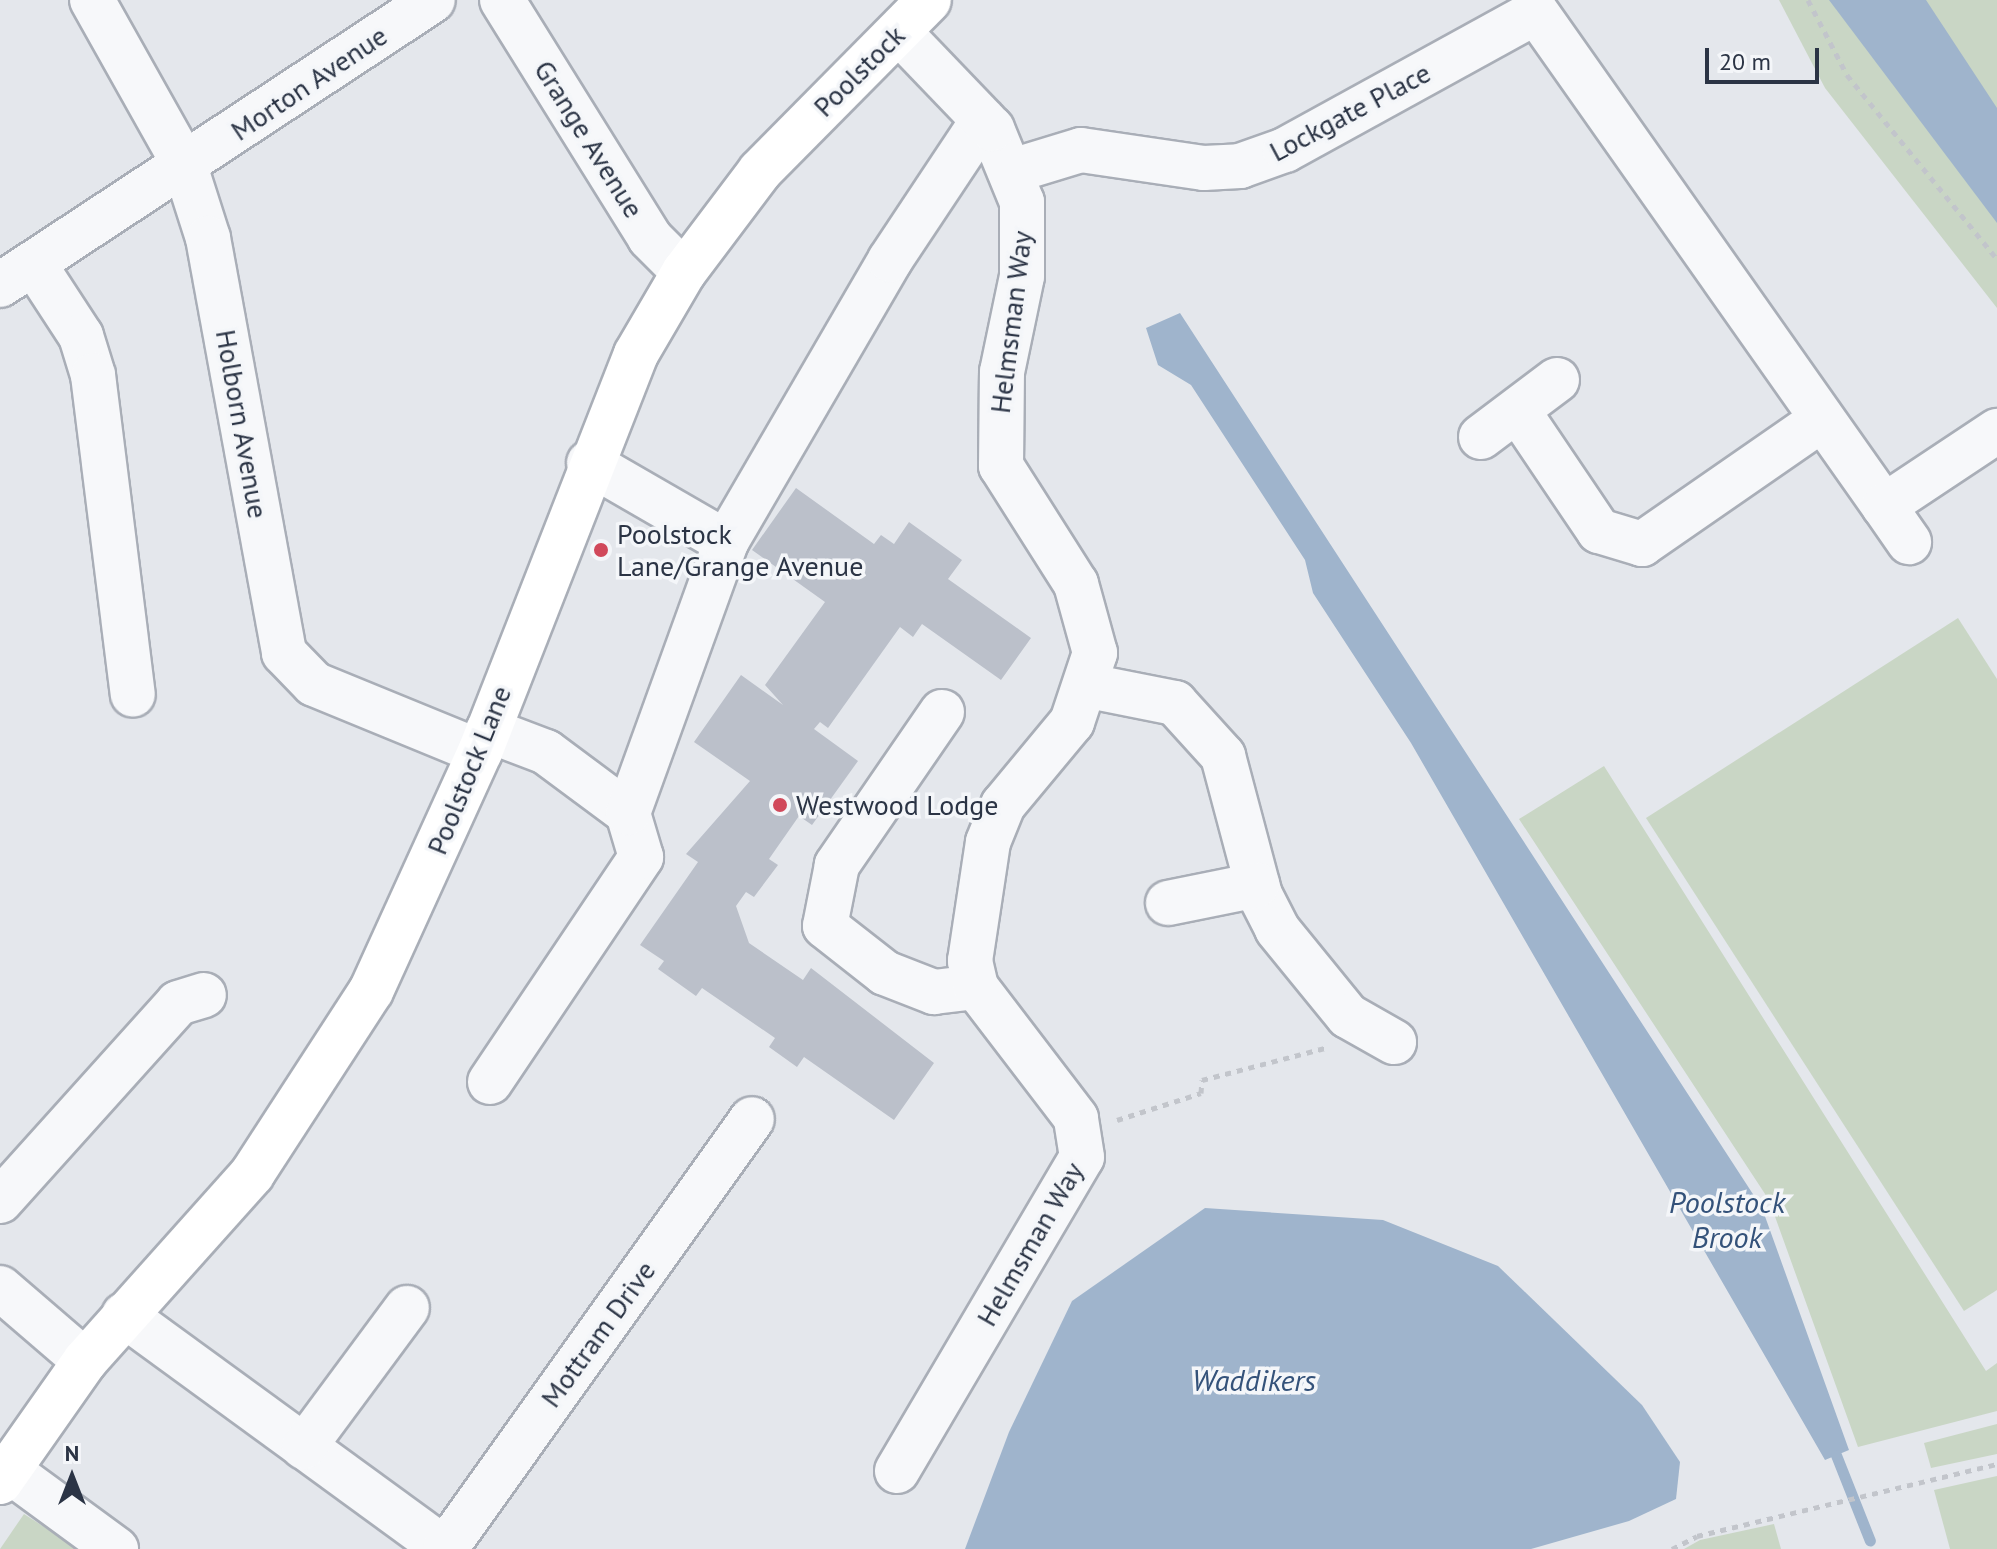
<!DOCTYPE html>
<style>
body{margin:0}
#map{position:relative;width:1997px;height:1549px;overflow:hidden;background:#e4e7ec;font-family:"PT Sans",sans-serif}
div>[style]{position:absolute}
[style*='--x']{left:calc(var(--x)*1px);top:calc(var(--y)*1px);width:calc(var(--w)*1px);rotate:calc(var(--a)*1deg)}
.green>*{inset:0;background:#c9d6c5}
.water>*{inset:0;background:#9fb4cc}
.stream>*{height:11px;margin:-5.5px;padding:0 5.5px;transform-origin:5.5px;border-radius:5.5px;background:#9fb4cc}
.building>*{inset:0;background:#bbc0ca}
.path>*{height:5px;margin-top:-2.5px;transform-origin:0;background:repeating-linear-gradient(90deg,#c2c5cb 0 6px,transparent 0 12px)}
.roads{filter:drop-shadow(2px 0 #a9aeb7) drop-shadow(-2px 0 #a9aeb7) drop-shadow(0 2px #a9aeb7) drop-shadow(0 -2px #a9aeb7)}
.minor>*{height:44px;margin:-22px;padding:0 22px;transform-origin:22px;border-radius:22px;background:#f7f8fa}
.major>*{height:44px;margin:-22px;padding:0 22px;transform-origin:22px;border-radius:22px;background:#fff}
.dots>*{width:22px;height:22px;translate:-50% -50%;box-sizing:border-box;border:4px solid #f4f6f9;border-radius:50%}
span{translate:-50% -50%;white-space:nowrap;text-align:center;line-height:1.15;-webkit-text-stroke:7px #f4f6f9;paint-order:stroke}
.street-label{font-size:28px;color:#2b3445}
.poi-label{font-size:28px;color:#2b3445}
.left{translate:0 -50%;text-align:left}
.water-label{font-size:30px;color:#34527a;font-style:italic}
.north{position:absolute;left:32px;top:1437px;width:80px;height:80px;-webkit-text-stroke:6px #f4f6f9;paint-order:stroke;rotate:0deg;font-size:22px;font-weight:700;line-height:32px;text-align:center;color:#2b3445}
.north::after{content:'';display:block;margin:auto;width:28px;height:36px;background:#2b3445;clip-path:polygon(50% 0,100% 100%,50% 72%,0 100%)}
.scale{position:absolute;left:1705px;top:48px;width:114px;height:36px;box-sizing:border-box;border:4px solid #2b3445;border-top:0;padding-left:10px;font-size:24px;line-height:28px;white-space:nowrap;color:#2b3445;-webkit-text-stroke:6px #f4f6f9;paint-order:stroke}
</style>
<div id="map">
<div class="green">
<i style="clip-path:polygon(1779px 0,1997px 0,1997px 308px,1825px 88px)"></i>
<i style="clip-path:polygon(1958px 618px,1997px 679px,1997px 1290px,1964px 1311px,1646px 818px)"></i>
<i style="clip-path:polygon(1604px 766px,1986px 1371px,1997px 1363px,1997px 1411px,1858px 1447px,1769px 1200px,1519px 819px)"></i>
<i style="clip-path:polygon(1997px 1424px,1997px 1454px,1931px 1468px,1924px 1443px)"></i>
<i style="clip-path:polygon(1997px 1476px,1997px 1549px,1950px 1549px,1934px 1490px)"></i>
<i style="clip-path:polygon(24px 1514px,79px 1549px,0 1549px)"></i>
<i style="clip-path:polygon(1774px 1524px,1781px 1549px,1684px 1549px,1700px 1540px)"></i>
</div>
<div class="water">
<i style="clip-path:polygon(1829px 0,1926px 0,1997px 108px,1997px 223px)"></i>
<i style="clip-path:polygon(1180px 313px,1762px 1208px,1849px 1450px,1825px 1460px,1411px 743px,1313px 593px,1305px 560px,1191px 385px,1158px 365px,1146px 328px)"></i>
<i style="clip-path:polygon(1205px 1208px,1383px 1220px,1498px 1266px,1642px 1405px,1680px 1462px,1676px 1499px,1629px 1521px,1531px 1549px,965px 1549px,1009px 1432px,1072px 1301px)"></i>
</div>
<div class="stream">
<i style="--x:1836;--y:1455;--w:92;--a:68.4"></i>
</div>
<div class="building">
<i style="clip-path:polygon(796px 488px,874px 544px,881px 535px,894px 544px,909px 522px,962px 560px,948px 579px,1031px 638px,1001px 680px,922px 624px,913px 637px,900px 627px,828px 728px,820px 722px,814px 729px,858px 761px,812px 825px,799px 816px,769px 859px,778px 865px,754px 897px,746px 892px,736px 906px,749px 943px,803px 980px,811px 968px,934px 1063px,894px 1120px,804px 1057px,797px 1067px,769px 1047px,775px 1038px,702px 988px,696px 996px,658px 969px,664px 961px,640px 945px,698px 862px,686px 854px,750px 781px,694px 742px,741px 675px,783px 705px,765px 685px,825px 602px,752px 550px)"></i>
</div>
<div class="path">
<i style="--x:1808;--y:0;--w:85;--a:62.5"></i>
<i style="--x:1847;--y:75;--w:237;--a:50.8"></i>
<i style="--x:1117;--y:1120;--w:88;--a:-17.8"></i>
<i style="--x:1201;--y:1093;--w:13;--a:-86"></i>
<i style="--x:1202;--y:1080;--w:127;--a:-14.6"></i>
<i style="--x:1672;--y:1549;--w:28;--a:-27"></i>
<i style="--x:1697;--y:1536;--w:309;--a:-13.5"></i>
</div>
<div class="roads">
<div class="minor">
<i style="--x:92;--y:0;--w:190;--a:60.7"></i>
<i style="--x:185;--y:166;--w:76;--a:72.3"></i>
<i style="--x:208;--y:238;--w:422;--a:79.6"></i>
<i style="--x:284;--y:653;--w:43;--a:45.9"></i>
<i style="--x:314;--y:684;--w:179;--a:22.3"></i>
<i style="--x:502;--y:0;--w:280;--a:58.1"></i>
<i style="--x:650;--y:238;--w:48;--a:45"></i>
<i style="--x:1012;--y:171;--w:72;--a:-16.9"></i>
<i style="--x:1081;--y:150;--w:124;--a:8.3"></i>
<i style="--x:1204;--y:168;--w:36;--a:-3"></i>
<i style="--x:1240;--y:166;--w:48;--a:-19.6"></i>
<i style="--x:1285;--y:150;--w:286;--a:-28.8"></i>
<i style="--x:1536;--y:12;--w:604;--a:54.84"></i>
<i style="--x:1884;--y:506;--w:136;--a:-33.6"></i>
<i style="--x:34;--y:264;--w:86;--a:56.9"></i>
<i style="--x:81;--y:336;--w:41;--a:72.9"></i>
<i style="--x:93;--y:375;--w:322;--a:82.9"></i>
<i style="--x:0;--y:285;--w:518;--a:-33.35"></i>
<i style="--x:1518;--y:411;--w:145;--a:56"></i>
<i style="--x:1599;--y:531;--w:45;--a:16.8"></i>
<i style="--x:1642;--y:544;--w:218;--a:-34.7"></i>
<i style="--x:1481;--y:437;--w:95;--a:-36.9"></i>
<i style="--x:589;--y:463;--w:158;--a:30"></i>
<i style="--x:1884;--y:506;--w:44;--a:55.2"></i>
<i style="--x:1089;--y:686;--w:88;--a:11.2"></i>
<i style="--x:1175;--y:703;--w:72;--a:47.8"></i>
<i style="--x:1223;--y:756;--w:144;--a:75.1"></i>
<i style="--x:1260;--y:895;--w:38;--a:63"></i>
<i style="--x:1277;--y:929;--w:112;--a:50.8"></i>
<i style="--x:1348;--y:1016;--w:53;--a:29.5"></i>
<i style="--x:942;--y:712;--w:186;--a:124.5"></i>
<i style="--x:837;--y:865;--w:62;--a:101.1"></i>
<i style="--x:825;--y:926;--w:76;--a:38.1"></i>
<i style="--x:885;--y:973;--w:53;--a:21.2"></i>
<i style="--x:934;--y:992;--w:42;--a:-6.8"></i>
<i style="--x:488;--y:730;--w:62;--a:20.8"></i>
<i style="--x:546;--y:752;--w:102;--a:36.6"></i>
<i style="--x:1168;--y:903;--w:91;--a:-11.4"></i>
<i style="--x:490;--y:1082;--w:271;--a:-56.1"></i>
<i style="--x:641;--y:857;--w:46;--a:-106.5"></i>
<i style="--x:628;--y:813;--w:288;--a:-70.1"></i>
<i style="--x:726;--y:542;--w:326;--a:-59.8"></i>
<i style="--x:890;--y:260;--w:168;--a:-56.4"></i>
<i style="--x:0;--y:1201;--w:266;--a:-48"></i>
<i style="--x:178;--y:1003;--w:27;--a:-17"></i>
<i style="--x:0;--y:1288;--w:112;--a:40.7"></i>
<i style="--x:124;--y:1315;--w:397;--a:36.1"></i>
<i style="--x:445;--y:1549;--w:528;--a:-54.47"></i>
<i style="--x:304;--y:1447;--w:173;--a:-53.5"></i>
<i style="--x:8;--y:1470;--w:134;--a:36.2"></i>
<i style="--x:897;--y:1471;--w:364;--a:-59.5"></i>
<i style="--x:1082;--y:1157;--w:39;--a:-99"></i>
<i style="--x:1076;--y:1118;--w:165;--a:-127.4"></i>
<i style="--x:976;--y:987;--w:27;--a:-103"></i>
<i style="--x:970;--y:961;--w:120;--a:-81.4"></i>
<i style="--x:988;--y:842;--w:40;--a:-68"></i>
<i style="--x:1003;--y:805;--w:108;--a:-50.3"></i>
<i style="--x:1072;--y:722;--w:73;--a:-71.6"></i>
<i style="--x:1095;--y:653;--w:72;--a:-105.4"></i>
<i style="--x:1076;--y:584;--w:140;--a:-122.4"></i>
<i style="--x:1001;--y:466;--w:94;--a:-89.4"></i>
<i style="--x:1002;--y:372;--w:98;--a:-78.2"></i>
<i style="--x:1022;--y:276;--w:74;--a:-90"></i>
<i style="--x:1022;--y:202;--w:79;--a:-112.3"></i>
<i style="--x:992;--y:129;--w:134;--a:-133.8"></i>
</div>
<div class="major">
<i style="--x:0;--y:1482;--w:148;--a:-54.9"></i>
<i style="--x:85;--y:1361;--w:251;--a:-48.2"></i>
<i style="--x:252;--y:1174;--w:218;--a:-57"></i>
<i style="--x:371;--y:991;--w:263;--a:-65.5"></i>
<i style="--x:480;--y:752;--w:427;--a:-68.6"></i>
<i style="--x:636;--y:354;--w:95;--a:-59.7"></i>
<i style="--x:684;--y:272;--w:126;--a:-53"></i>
<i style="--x:760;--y:171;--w:240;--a:-45.3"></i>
</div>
</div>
<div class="dots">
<i style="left:601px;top:550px;background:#d1495b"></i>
<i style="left:780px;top:805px;background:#d1495b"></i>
</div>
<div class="street-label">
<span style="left:859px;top:71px;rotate:-45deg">Poolstock</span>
<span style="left:309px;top:83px;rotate:-34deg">Morton Avenue</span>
<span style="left:1350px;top:112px;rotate:-28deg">Lockgate Place</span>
<span style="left:589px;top:139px;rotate:58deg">Grange Avenue</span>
<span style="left:1011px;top:322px;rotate:-83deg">Helmsman Way</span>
<span style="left:242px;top:424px;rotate:80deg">Holborn Avenue</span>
<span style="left:469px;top:770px;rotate:-68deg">Poolstock Lane</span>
<span style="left:1030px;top:1244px;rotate:-60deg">Helmsman Way</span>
<span style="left:598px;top:1334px;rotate:-54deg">Mottram Drive</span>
</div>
<div class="poi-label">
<span class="left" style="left:617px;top:550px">Poolstock<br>Lane/Grange Avenue</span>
<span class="left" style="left:796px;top:805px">Westwood Lodge</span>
</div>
<div class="water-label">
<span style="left:1727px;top:1219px">Poolstock<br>Brook</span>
<span style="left:1254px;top:1380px">Waddikers</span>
</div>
<div class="north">N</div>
<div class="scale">20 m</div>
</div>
